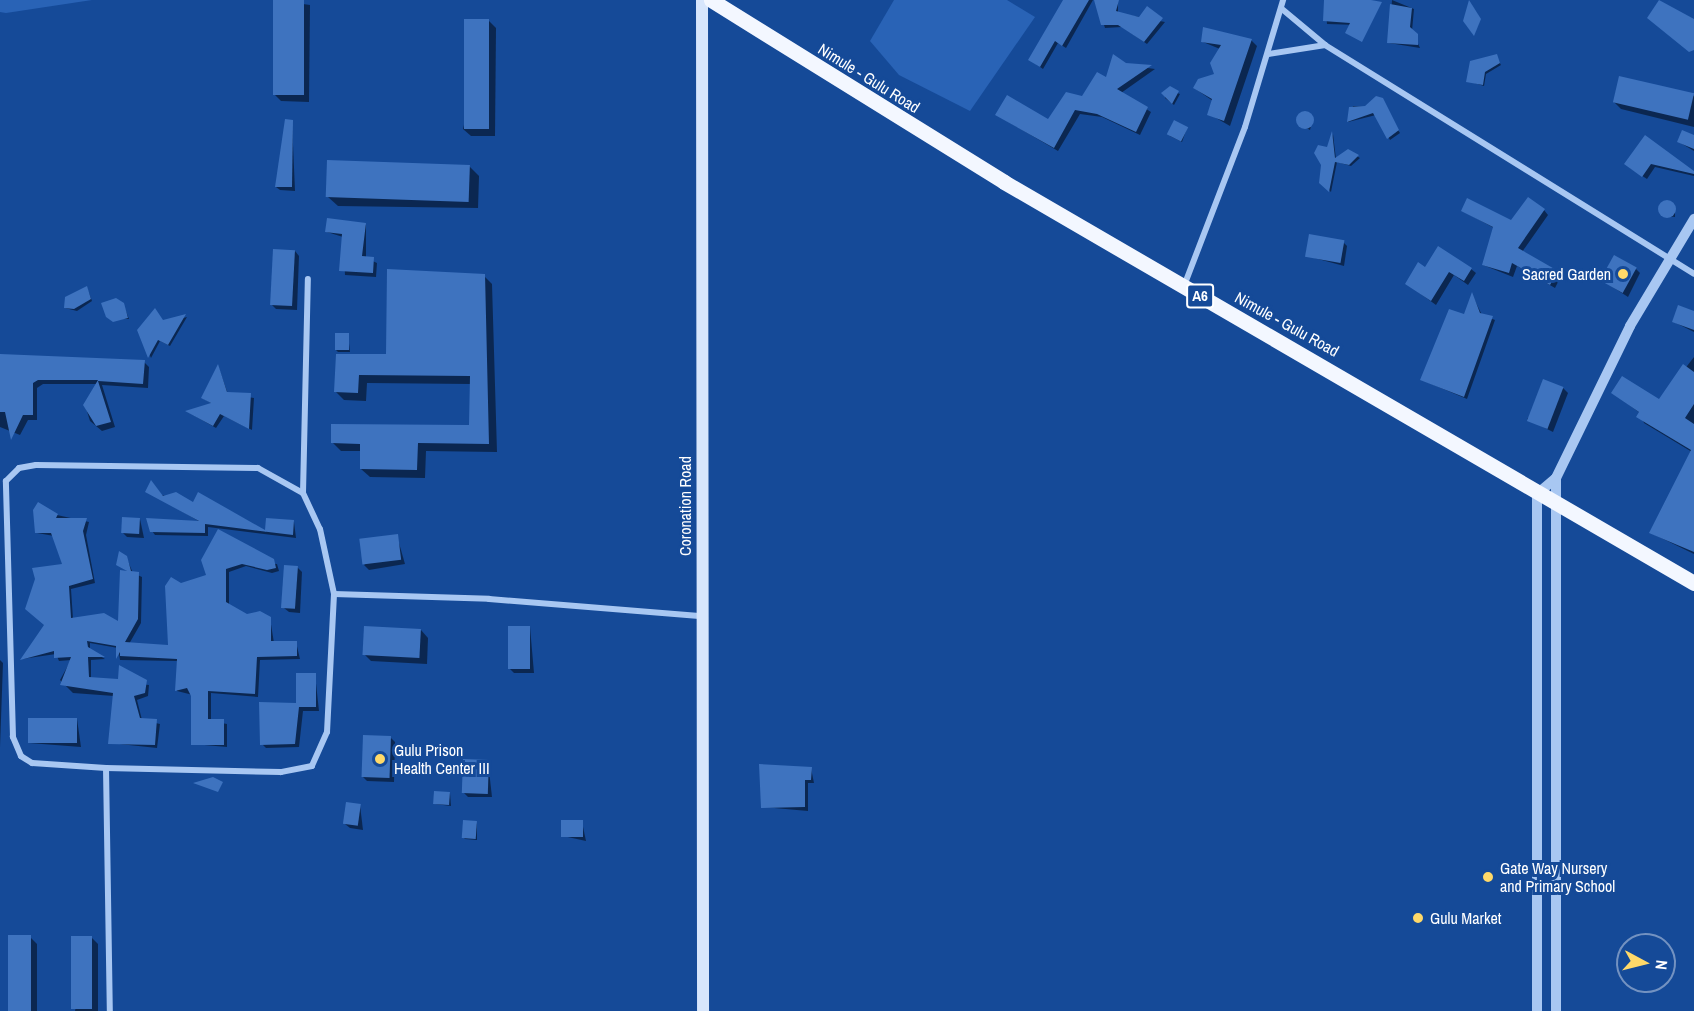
<!DOCTYPE html>
<style>
body{margin:0}
#map{position:relative;width:1694px;height:1011px;overflow:hidden;background:#154a98;font-family:"Archivo Narrow",sans-serif}
div>[style]{position:absolute}
[style*='--x']{left:calc(var(--x)*1px);top:calc(var(--y)*1px);width:calc(var(--w)*1px);rotate:calc(var(--a)*1deg)}
.green>*{inset:0;background:#2963b6}
.shadow>*{inset:0;background:#0007}
.building>*{inset:0;background:#3e73bf;transform-origin:0 0}
.round{border-radius:50%}
.minor>*{height:6px;margin:-3px;padding:0 3px;transform-origin:3px;border-radius:3px;background:#a8c7f2}
.tertiary>*{height:10px;margin:-5px;padding:0 5px;transform-origin:5px;border-radius:5px;background:#a8c7f2}
.secondary>*{height:12px;margin:-6px;padding:0 6px;transform-origin:6px;border-radius:6px;background:#d7e6fc}
.primary>*{height:15px;margin:-7.5px;padding:0 7.5px;transform-origin:7.5px;border-radius:7.5px;background:#f3f7ff}
.dots>*{width:16px;height:16px;translate:-50% -50%;box-sizing:border-box;border:3px solid #154a98;border-radius:50%}
span{translate:-50% -50%;white-space:nowrap;text-align:center;line-height:1.15;-webkit-text-stroke:6px #154a98;paint-order:stroke}
.shield-label span{padding:2px 4px;background:#154a98;border:2px solid;border-radius:4px;-webkit-text-stroke-width:0}
.shield-label{font-size:15px;color:#fff;font-weight:700}
.street-label{font-size:16px;color:#fff}
.poi-label{font-size:16px;color:#fff}
.right{translate:-100% -50%;text-align:right}
.left{translate:0 -50%;text-align:left}
.north{position:absolute;left:1616px;top:933px;width:60px;height:60px;box-sizing:border-box;background:#154a98;border:2px solid #7392c1;border-radius:50%;rotate:97deg;font-size:16px;font-weight:700;line-height:24px;text-align:center;color:#fff}
.north::after{content:'';display:block;margin:auto;width:21px;height:27px;background:#ffd969;clip-path:polygon(50% 0,100% 100%,50% 72%,0 100%)}
</style>
<div id="map">
<div class="green">
<i style="clip-path:polygon(0 0,92px 0,6px 13px,0 12px)"></i>
<i style="clip-path:polygon(894px 0,1007px 0,1035px 17px,970px 111px,899px 75px,870px 41px)"></i>
</div>
<div class="shadow">
<i style="clip-path:polygon(275px 0,310px 5px,309px 102px,281px 101px,274px 94px)"></i>
<i style="clip-path:polygon(1065px 0,1093px 0,1066px 48px,1058px 43px,1043px 69px,1033px 62px)"></i>
<i style="clip-path:polygon(1096px 0,1118px 0,1118px 13px,1165px 22px,1147px 44px,1122px 27px,1105px 28px)"></i>
<i style="clip-path:polygon(1325px 0,1361px 0,1357px 25px,1327px 24px)"></i>
<i style="clip-path:polygon(1392px 0,1414px 9px,1412px 31px,1420px 48px,1389px 43px)"></i>
<i style="clip-path:polygon(489px 21px,496px 28px,495px 136px,471px 136px,463px 129px)"></i>
<i style="clip-path:polygon(1251px 40px,1257px 46px,1230px 126px,1209px 114px,1213px 101px,1194px 88px,1216px 75px,1220px 49px,1203px 42px)"></i>
<i style="clip-path:polygon(1496px 56px,1501px 65px,1486px 74px,1484px 86px,1468px 81px)"></i>
<i style="clip-path:polygon(1126px 65px,1155px 69px,1121px 93px,1151px 112px,1140px 135px,1102px 117px,1080px 114px,1058px 151px,997px 115px,1048px 121px)"></i>
<i style="clip-path:polygon(1620px 78px,1694px 96px,1694px 127px,1621px 109px,1614px 102px)"></i>
<i style="clip-path:polygon(1166px 89px,1180px 94px,1174px 105px,1165px 98px)"></i>
<i style="clip-path:polygon(1378px 100px,1400px 133px,1390px 140px,1376px 115px,1348px 122px,1353px 106px,1366px 107px)"></i>
<i style="clip-path:polygon(1298px 116px,1313px 117px,1310px 130px,1298px 123px)"></i>
<i style="clip-path:polygon(292px 121px,295px 191px,280px 190px,276px 187px)"></i>
<i style="clip-path:polygon(1187px 128px,1182px 142px,1170px 136px)"></i>
<i style="clip-path:polygon(1333px 134px,1336px 159px,1348px 151px,1360px 158px,1351px 166px,1337px 162px,1331px 192px,1321px 182px)"></i>
<i style="clip-path:polygon(1694px 136px,1694px 151px,1679px 142px)"></i>
<i style="clip-path:polygon(1645px 138px,1694px 173px,1694px 176px,1655px 167px,1647px 179px,1630px 168px)"></i>
<i style="clip-path:polygon(469px 166px,479px 176px,478px 208px,338px 206px,328px 197px)"></i>
<i style="clip-path:polygon(1662px 203px,1675px 205px,1675px 217px,1662px 215px)"></i>
<i style="clip-path:polygon(1544px 210px,1548px 215px,1522px 252px,1561px 276px,1555px 288px,1517px 266px,1513px 277px,1483px 265px,1494px 228px,1463px 211px,1512px 222px)"></i>
<i style="clip-path:polygon(366px 225px,366px 258px,377px 263px,376px 277px,345px 275px,343px 237px,327px 232px)"></i>
<i style="clip-path:polygon(1343px 242px,1347px 246px,1344px 266px,1307px 256px)"></i>
<i style="clip-path:polygon(295px 251px,299px 256px,297px 310px,276px 309px,271px 304px)"></i>
<i style="clip-path:polygon(1425px 269px,1471px 269px,1476px 273px,1468px 285px,1454px 275px,1436px 305px,1407px 284px)"></i>
<i style="clip-path:polygon(1636px 269px,1640px 273px,1628px 297px,1602px 280px)"></i>
<i style="clip-path:polygon(484px 276px,492px 284px,497px 452px,426px 451px,425px 478px,370px 477px,361px 469px,361px 451px,341px 451px,333px 443px,471px 427px,471px 384px,367px 383px,366px 401px,344px 400px,336px 392px,337px 355px,387px 356px)"></i>
<i style="clip-path:polygon(87px 288px,92px 301px,77px 311px,65px 308px)"></i>
<i style="clip-path:polygon(1472px 295px,1482px 315px,1495px 320px,1467px 399px,1422px 380px,1465px 316px)"></i>
<i style="clip-path:polygon(123px 304px,129px 319px,109px 319px)"></i>
<i style="clip-path:polygon(1694px 312px,1694px 332px,1674px 322px)"></i>
<i style="clip-path:polygon(187px 317px,170px 346px,160px 341px,151px 358px,139px 330px)"></i>
<i style="clip-path:polygon(348px 335px,350px 352px,338px 352px,336px 350px)"></i>
<i style="clip-path:polygon(0 356px,144px 362px,149px 367px,148px 388px,102px 385px,115px 427px,102px 431px,90px 421px,85px 405px,97px 384px,43px 384px,37px 388px,37px 420px,28px 420px,20px 435px,0 427px)"></i>
<i style="clip-path:polygon(1694px 357px,1694px 554px,1651px 533px,1692px 452px,1644px 423px,1640px 413px,1613px 393px,1660px 401px)"></i>
<i style="clip-path:polygon(218px 366px,228px 394px,254px 398px,252px 430px,224px 416px,216px 428px,188px 412px,213px 404px,202px 398px)"></i>
<i style="clip-path:polygon(1563px 388px,1568px 393px,1553px 432px,1527px 419px)"></i>
<i style="clip-path:polygon(147px 491px,194px 504px,199px 494px,266px 532px,267px 519px,294px 522px,296px 538px,208px 527px,208px 536px,155px 535px,152px 531px,202px 523px)"></i>
<i style="clip-path:polygon(57px 515px,89px 522px,86px 535px,95px 583px,71px 589px,73px 619px,119px 623px,130px 573px,118px 564px,126px 557px,133px 573px,142px 577px,141px 623px,129px 644px,170px 646px,180px 584px,208px 576px,203px 560px,277px 564px,279px 571px,272px 573px,246px 566px,229px 572px,229px 605px,247px 616px,270px 618px,274px 643px,296px 642px,300px 659px,260px 660px,258px 697px,211px 693px,211px 721px,227px 724px,227px 747px,193px 744px,193px 695px,177px 691px,178px 661px,120px 660px,118px 648px,90px 643px,90px 650px,105px 659px,91px 660px,91px 679px,149px 685px,148px 696px,137px 700px,142px 720px,160px 724px,157px 748px,110px 743px,114px 696px,73px 693px,60px 680px,71px 660px,59px 661px,56px 654px,22px 659px,46px 626px,63px 566px,54px 536px,37px 533px)"></i>
<i style="clip-path:polygon(140px 519px,144px 538px,127px 537px,122px 532px)"></i>
<i style="clip-path:polygon(397px 536px,405px 564px,369px 570px,364px 565px)"></i>
<i style="clip-path:polygon(297px 567px,302px 572px,300px 613px,289px 612px,284px 608px)"></i>
<i style="clip-path:polygon(530px 627px,534px 673px,514px 673px,509px 668px)"></i>
<i style="clip-path:polygon(421px 630px,428px 638px,427px 664px,371px 661px,364px 654px)"></i>
<i style="clip-path:polygon(0 660px,3px 663px,0 747px)"></i>
<i style="clip-path:polygon(315px 674px,319px 711px,303px 711px,299px 747px,266px 748px,262px 744px,298px 704px)"></i>
<i style="clip-path:polygon(77px 719px,81px 747px,29px 743px)"></i>
<i style="clip-path:polygon(391px 738px,395px 742px,394px 782px,367px 781px,363px 777px)"></i>
<i style="clip-path:polygon(488px 762px,492px 797px,468px 797px,463px 792px)"></i>
<i style="clip-path:polygon(811px 768px,814px 783px,808px 783px,808px 811px,763px 807px)"></i>
<i style="clip-path:polygon(450px 793px,451px 806px,435px 804px)"></i>
<i style="clip-path:polygon(360px 805px,363px 830px,350px 828px,345px 824px)"></i>
<i style="clip-path:polygon(582px 822px,586px 841px,563px 836px)"></i>
<i style="clip-path:polygon(477px 823px,477px 840px,465px 839px,463px 837px)"></i>
<i style="clip-path:polygon(30px 937px,37px 944px,37px 1011px,9px 1011px)"></i>
<i style="clip-path:polygon(91px 937px,98px 944px,98px 1011px,75px 1011px)"></i>
</div>
<div class="building">
<i style="left:273px;top:0;width:31px;height:95px"></i>
<i style="clip-path:polygon(1063px 0,1089px 0,1062px 46px,1055px 41px,1040px 67px,1028px 60px)"></i>
<i style="clip-path:polygon(1094px 0,1119px 0,1116px 11px,1139px 17px,1147px 6px,1163px 18px,1144px 42px,1118px 25px,1101px 25px)"></i>
<i style="clip-path:polygon(1324px 0,1371px 0,1382px 2px,1362px 42px,1345px 33px,1350px 23px,1323px 21px)"></i>
<i style="clip-path:polygon(1469px 0,1481px 19px,1474px 36px,1463px 21px)"></i>
<i style="clip-path:polygon(1659px 0,1694px 19px,1694px 50px,1689px 52px,1647px 18px)"></i>
<i style="clip-path:polygon(1390px 4px,1412px 8px,1410px 27px,1418px 34px,1418px 45px,1387px 43px)"></i>
<i style="left:464px;top:19px;width:25px;height:110px"></i>
<i style="clip-path:polygon(1203px 27px,1252px 39px,1224px 121px,1207px 115px,1212px 99px,1193px 88px,1198px 79px,1214px 74px,1210px 63px,1221px 45px,1201px 42px)"></i>
<i style="clip-path:polygon(1113px 54px,1126px 63px,1152px 65px,1117px 89px,1148px 107px,1136px 132px,1097px 114px,1075px 110px,1054px 148px,995px 115px,1007px 95px,1048px 119px,1066px 92px,1082px 96px,1097px 72px,1106px 77px)"></i>
<i style="clip-path:polygon(1497px 54px,1500px 63px,1485px 72px,1483px 85px,1466px 82px,1470px 61px)"></i>
<i style="left:1619px;top:76px;width:77px;height:27px;rotate:13deg"></i>
<i style="clip-path:polygon(1170px 86px,1179px 91px,1172px 104px,1161px 93px)"></i>
<i style="clip-path:polygon(1376px 96px,1383px 98px,1399px 130px,1387px 139px,1373px 113px,1347px 122px,1349px 107px,1365px 106px)"></i>
<i class="round" style="left:1296px;top:111px;width:18px;height:18px"></i>
<i style="clip-path:polygon(285px 119px,293px 120px,292px 187px,275px 187px)"></i>
<i style="left:1174px;top:120px;width:16px;height:16px;rotate:27deg"></i>
<i style="clip-path:polygon(1682px 130px,1694px 135px,1694px 149px,1677px 142px)"></i>
<i style="clip-path:polygon(1332px 131px,1335px 158px,1348px 149px,1359px 155px,1349px 165px,1335px 162px,1329px 192px,1319px 183px,1321px 165px,1314px 153px,1318px 145px,1327px 147px)"></i>
<i style="clip-path:polygon(1645px 135px,1694px 171px,1694px 174px,1651px 164px,1642px 177px,1624px 164px)"></i>
<i style="left:327px;top:160px;width:143px;height:37px;rotate:2deg"></i>
<i style="clip-path:polygon(1528px 197px,1545px 209px,1518px 248px,1558px 271px,1550px 285px,1512px 263px,1509px 273px,1482px 265px,1493px 227px,1461px 211px,1467px 198px,1511px 220px)"></i>
<i class="round" style="left:1658px;top:200px;width:18px;height:18px"></i>
<i style="clip-path:polygon(327px 218px,366px 223px,362px 256px,374px 257px,373px 273px,339px 271px,342px 234px,325px 232px)"></i>
<i style="left:1309px;top:234px;width:36px;height:23px;rotate:10deg"></i>
<i style="clip-path:polygon(1438px 246px,1472px 268px,1464px 281px,1449px 272px,1431px 301px,1405px 284px,1418px 262px,1425px 267px)"></i>
<i style="left:273px;top:249px;width:22px;height:56px;rotate:3deg"></i>
<i style="left:1614px;top:255px;width:26px;height:29px;rotate:29deg"></i>
<i style="clip-path:polygon(387px 269px,485px 274px,489px 444px,418px 443px,417px 470px,360px 469px,360px 444px,331px 443px,331px 424px,469px 425px,470px 376px,359px 375px,358px 393px,334px 392px,336px 354px,386px 354px)"></i>
<i style="clip-path:polygon(87px 286px,91px 299px,74px 309px,64px 308px,65px 297px)"></i>
<i style="clip-path:polygon(1472px 292px,1480px 313px,1493px 316px,1464px 397px,1420px 380px,1449px 309px,1464px 314px)"></i>
<i style="clip-path:polygon(116px 298px,124px 303px,128px 318px,113px 322px,106px 317px,101px 303px)"></i>
<i style="clip-path:polygon(1678px 305px,1694px 311px,1694px 330px,1672px 322px)"></i>
<i style="clip-path:polygon(155px 308px,163px 320px,186px 314px,168px 345px,158px 340px,148px 358px,137px 330px)"></i>
<i style="left:335px;top:333px;width:14px;height:17px"></i>
<i style="clip-path:polygon(0 354px,145px 360px,143px 384px,98px 381px,111px 422px,96px 426px,83px 405px,98px 380px,38px 380px,33px 383px,33px 415px,23px 415px,11px 440px,5px 412px,0 412px)"></i>
<i style="clip-path:polygon(218px 364px,227px 392px,251px 393px,249px 429px,220px 414px,213px 426px,185px 411px,211px 403px,201px 398px)"></i>
<i style="clip-path:polygon(1683px 364px,1694px 372px,1694px 404px,1685px 418px,1694px 424px,1694px 552px,1649px 533px,1691px 450px,1636px 417px,1639px 412px,1611px 393px,1622px 376px,1659px 399px)"></i>
<i style="left:1543px;top:379px;width:22px;height:45px;rotate:21deg"></i>
<i style="clip-path:polygon(151px 480px,163px 496px,176px 492px,193px 502px,198px 492px,265px 530px,266px 518px,294px 520px,293px 535px,205px 524px,205px 533px,150px 532px,146px 518px,199px 521px,145px 492px)"></i>
<i style="clip-path:polygon(38px 502px,58px 514px,56px 518px,87px 518px,83px 531px,93px 579px,69px 586px,71px 618px,104px 613px,118px 621px,120px 570px,127px 571px,116px 565px,119px 551px,127px 556px,131px 571px,139px 572px,138px 619px,125px 642px,168px 645px,165px 586px,171px 577px,181px 583px,206px 575px,201px 560px,218px 529px,274px 559px,276px 568px,267px 570px,242px 564px,226px 569px,226px 602px,247px 614px,260px 611px,271px 617px,271px 641px,297px 641px,297px 656px,257px 657px,255px 694px,208px 691px,208px 719px,224px 719px,224px 745px,191px 745px,191px 696px,187px 688px,175px 691px,177px 659px,120px 656px,120px 652px,116px 659px,116px 646px,87px 641px,88px 647px,105px 657px,88px 657px,89px 677px,118px 679px,119px 665px,147px 680px,145px 693px,134px 696px,140px 718px,157px 719px,155px 745px,108px 744px,113px 693px,60px 685px,71px 657px,54px 658px,54px 651px,20px 660px,44px 625px,25px 609px,35px 579px,32px 568px,62px 564px,51px 533px,35px 533px,33px 510px)"></i>
<i style="left:122px;top:517px;width:18px;height:16px;rotate:3deg"></i>
<i style="left:398px;top:534px;width:26px;height:39px;rotate:83deg"></i>
<i style="left:284px;top:565px;width:14px;height:43px;rotate:4deg"></i>
<i style="left:364px;top:626px;width:57px;height:29px;rotate:3deg"></i>
<i style="left:508px;top:626px;width:22px;height:43px"></i>
<i style="clip-path:polygon(296px 673px,316px 673px,316px 707px,299px 707px,295px 744px,260px 745px,259px 702px,296px 703px)"></i>
<i style="left:28px;top:718px;width:49px;height:25px"></i>
<i style="left:363px;top:735px;width:28px;height:42px;rotate:2deg"></i>
<i style="left:463px;top:759px;width:26px;height:34px;rotate:2deg"></i>
<i style="clip-path:polygon(759px 764px,812px 767px,811px 780px,805px 780px,805px 807px,761px 808px)"></i>
<i style="clip-path:polygon(213px 777px,223px 782px,218px 792px,193px 783px)"></i>
<i style="left:434px;top:791px;width:16px;height:13px;rotate:4deg"></i>
<i style="left:346px;top:802px;width:15px;height:22px;rotate:8deg"></i>
<i style="left:463px;top:820px;width:14px;height:18px;rotate:4deg"></i>
<i style="left:561px;top:820px;width:22px;height:17px"></i>
<i style="left:8px;top:935px;width:23px;height:76px"></i>
<i style="left:71px;top:936px;width:21px;height:73px"></i>
</div>
<div class="minor">
<i style="--x:1282;--y:9;--w:56;--a:39.9"></i>
<i style="--x:1325;--y:45;--w:434;--a:31.8"></i>
<i style="--x:1268;--y:54;--w:58;--a:-9"></i>
<i style="--x:1184;--y:286;--w:170;--a:-69"></i>
<i style="--x:1245;--y:127;--w:133;--a:-73.3"></i>
<i style="--x:36;--y:465;--w:222;--a:0.8"></i>
<i style="--x:258;--y:468;--w:51;--a:29.1"></i>
<i style="--x:303;--y:493;--w:40;--a:65"></i>
<i style="--x:320;--y:529;--w:66;--a:77.8"></i>
<i style="--x:334;--y:594;--w:138;--a:92.9"></i>
<i style="--x:327;--y:732;--w:37;--a:114"></i>
<i style="--x:312;--y:766;--w:32;--a:169"></i>
<i style="--x:281;--y:772;--w:175;--a:-178.7"></i>
<i style="--x:106;--y:768;--w:74;--a:-176.1"></i>
<i style="--x:32;--y:763;--w:13;--a:-148"></i>
<i style="--x:21;--y:756;--w:21;--a:-113"></i>
<i style="--x:13;--y:737;--w:256;--a:-91.6"></i>
<i style="--x:6;--y:481;--w:18;--a:-45"></i>
<i style="--x:19;--y:468;--w:17;--a:-10"></i>
<i style="--x:303;--y:493;--w:214;--a:-88.7"></i>
<i style="--x:334;--y:594;--w:155;--a:1.8"></i>
<i style="--x:489;--y:599;--w:214;--a:4.6"></i>
<i style="--x:106;--y:768;--w:243;--a:89.1"></i>
</div>
<div class="tertiary">
<i style="--x:1537;--y:1011;--w:517;--a:-90"></i>
<i style="--x:1537;--y:494;--w:25;--a:-40"></i>
<i style="--x:1556;--y:478;--w:169;--a:-64"></i>
<i style="--x:1630;--y:326;--w:125;--a:-59.1"></i>
<i style="--x:1556;--y:1011;--w:533;--a:-90"></i>
</div>
<div class="secondary">
<i style="--x:702;--y:0;--w:1011;--a:89.94"></i>
</div>
<div class="primary">
<i style="--x:711;--y:0;--w:345;--a:31.8"></i>
<i style="--x:1004;--y:182;--w:798;--a:30.16"></i>
</div>
<div class="dots">
<i style="left:1623px;top:274px;background:#ffd969"></i>
<i style="left:380px;top:759px;background:#ffd969"></i>
<i style="left:1488px;top:877px;background:#ffd969"></i>
<i style="left:1418px;top:918px;background:#ffd969"></i>
</div>
<div class="shield-label">
<span style="left:1200px;top:296px">A6</span>
</div>
<div class="street-label">
<span style="left:869px;top:78px;rotate:32deg">Nimule - Gulu Road</span>
<span style="left:1287px;top:324px;rotate:29deg">Nimule - Gulu Road</span>
<span style="left:685px;top:506px;rotate:-90deg">Coronation Road</span>
</div>
<div class="poi-label">
<span class="right" style="left:1611px;top:274px">Sacred Garden</span>
<span class="left" style="left:394px;top:759px">Gulu Prison<br>Health Center III</span>
<span class="left" style="left:1500px;top:877px">Gate Way Nursery<br>and Primary School</span>
<span class="left" style="left:1430px;top:918px">Gulu Market</span>
</div>
<div class="north">N</div>
</div>
